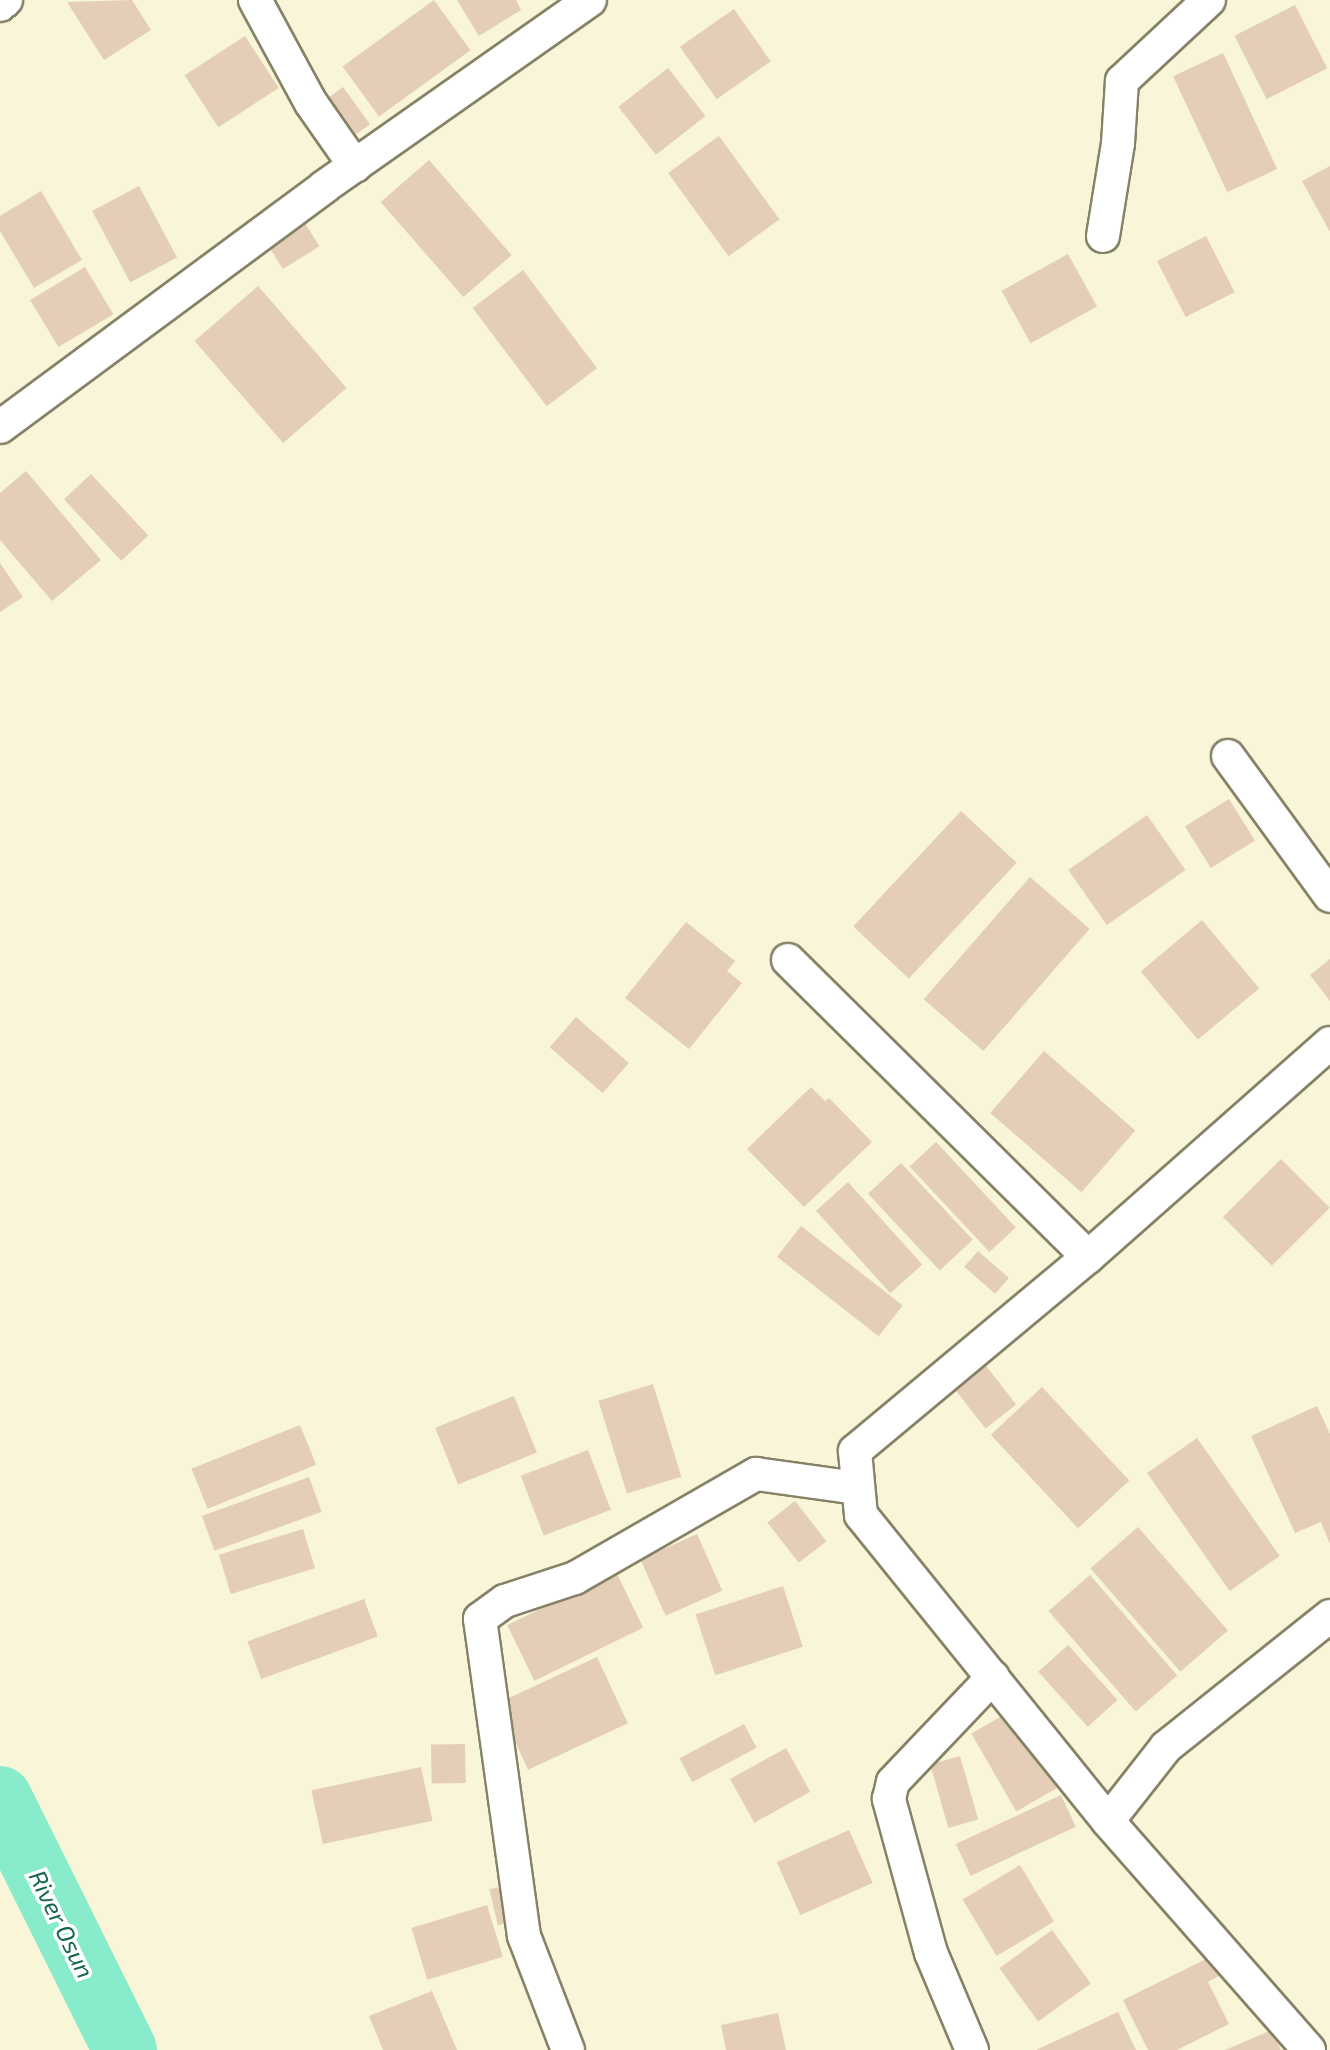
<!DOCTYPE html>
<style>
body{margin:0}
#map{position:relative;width:1330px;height:2050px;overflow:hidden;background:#f8f5d8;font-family:"Exo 2",sans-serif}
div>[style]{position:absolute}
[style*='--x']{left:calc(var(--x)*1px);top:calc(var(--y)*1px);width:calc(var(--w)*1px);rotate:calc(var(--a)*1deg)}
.river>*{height:64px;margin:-32px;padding:0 32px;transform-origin:32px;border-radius:32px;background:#88eccc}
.building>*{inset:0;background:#e4ceb8;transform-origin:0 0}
.roads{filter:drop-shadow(2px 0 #858267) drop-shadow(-2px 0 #858267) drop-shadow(0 2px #858267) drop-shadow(0 -2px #858267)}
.street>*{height:32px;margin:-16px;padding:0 16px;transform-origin:16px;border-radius:16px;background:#fff}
span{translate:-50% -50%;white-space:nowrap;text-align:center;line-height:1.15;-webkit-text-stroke:7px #fff;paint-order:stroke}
.water-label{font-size:24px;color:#166551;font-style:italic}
</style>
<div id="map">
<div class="river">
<i style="--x:0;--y:1798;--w:281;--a:63.6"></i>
</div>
<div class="building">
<i style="clip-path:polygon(132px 0,151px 30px,104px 60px,67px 2px)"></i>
<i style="left:434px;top:0;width:62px;height:113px;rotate:54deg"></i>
<i style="clip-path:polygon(457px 0,516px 0,521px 10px,479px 36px)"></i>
<i style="left:1295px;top:5px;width:71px;height:68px;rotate:63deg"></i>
<i style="left:734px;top:9px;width:64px;height:66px;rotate:55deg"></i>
<i style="left:245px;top:36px;width:62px;height:72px;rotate:57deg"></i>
<i style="left:1223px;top:53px;width:128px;height:55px;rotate:65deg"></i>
<i style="left:668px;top:68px;width:61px;height:63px;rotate:52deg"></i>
<i style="left:343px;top:87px;width:46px;height:17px;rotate:54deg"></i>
<i style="left:719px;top:136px;width:103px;height:63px;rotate:54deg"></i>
<i style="left:429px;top:160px;width:126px;height:64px;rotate:49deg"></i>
<i style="clip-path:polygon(1330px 166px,1330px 232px,1302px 181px)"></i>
<i style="left:139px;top:186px;width:81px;height:53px;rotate:62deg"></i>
<i style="clip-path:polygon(41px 191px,82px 260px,34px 288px,0 231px,0 216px)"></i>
<i style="left:303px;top:220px;width:31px;height:43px;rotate:58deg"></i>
<i style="left:1206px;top:236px;width:63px;height:55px;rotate:63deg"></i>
<i style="left:1068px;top:254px;width:60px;height:76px;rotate:61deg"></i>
<i style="left:85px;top:267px;width:55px;height:64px;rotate:59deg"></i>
<i style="left:523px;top:270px;width:123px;height:63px;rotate:53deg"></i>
<i style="left:258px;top:286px;width:135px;height:84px;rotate:49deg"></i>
<i style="clip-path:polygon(26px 471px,101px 560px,52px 601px,0 540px,0 493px)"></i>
<i style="left:91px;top:474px;width:84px;height:37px;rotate:47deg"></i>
<i style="clip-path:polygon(0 563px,23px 597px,0 612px)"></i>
<i style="left:1229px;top:799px;width:49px;height:52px;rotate:58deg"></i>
<i style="left:961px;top:811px;width:76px;height:158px;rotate:43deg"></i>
<i style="left:1147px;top:815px;width:67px;height:96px;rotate:55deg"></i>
<i style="left:1030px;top:877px;width:79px;height:162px;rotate:41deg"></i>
<i style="left:1202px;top:920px;width:89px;height:80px;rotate:50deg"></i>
<i style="clip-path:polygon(686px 922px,735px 961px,727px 971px,742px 983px,689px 1049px,625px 998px)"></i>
<i style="clip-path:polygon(1330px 959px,1330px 1001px,1310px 975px)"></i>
<i style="left:576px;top:1017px;width:70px;height:40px;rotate:41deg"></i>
<i style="left:1044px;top:1051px;width:121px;height:82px;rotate:41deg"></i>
<i style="clip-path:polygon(811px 1087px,825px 1101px,829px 1098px,872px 1142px,804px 1207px,747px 1149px)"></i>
<i style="left:936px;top:1142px;width:117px;height:36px;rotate:47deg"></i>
<i style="left:1281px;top:1159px;width:69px;height:82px;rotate:45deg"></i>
<i style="left:901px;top:1163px;width:105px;height:45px;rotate:47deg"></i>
<i style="left:848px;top:1182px;width:111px;height:43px;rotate:48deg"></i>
<i style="left:801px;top:1226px;width:129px;height:39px;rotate:38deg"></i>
<i style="left:978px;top:1251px;width:41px;height:21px;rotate:41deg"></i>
<i style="left:983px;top:1362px;width:54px;height:39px;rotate:52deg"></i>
<i style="left:653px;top:1384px;width:97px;height:57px;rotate:73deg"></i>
<i style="left:1042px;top:1387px;width:128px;height:70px;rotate:47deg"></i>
<i style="left:514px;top:1396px;width:61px;height:85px;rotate:68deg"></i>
<i style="clip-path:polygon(1317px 1406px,1330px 1434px,1330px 1544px,1321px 1522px,1295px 1533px,1251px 1436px)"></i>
<i style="left:300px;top:1425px;width:43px;height:117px;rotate:68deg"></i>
<i style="left:1197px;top:1438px;width:144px;height:61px;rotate:55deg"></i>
<i style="left:588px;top:1450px;width:64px;height:72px;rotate:69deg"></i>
<i style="left:309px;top:1477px;width:37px;height:114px;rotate:70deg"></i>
<i style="left:795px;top:1501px;width:51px;height:35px;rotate:52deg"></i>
<i style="left:1138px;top:1527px;width:137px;height:63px;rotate:49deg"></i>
<i style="left:303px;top:1529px;width:41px;height:88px;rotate:73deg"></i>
<i style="left:697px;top:1534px;width:62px;height:62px;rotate:66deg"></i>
<i style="left:616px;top:1572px;width:62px;height:121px;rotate:64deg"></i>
<i style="left:1090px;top:1575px;width:133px;height:55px;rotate:49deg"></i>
<i style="left:783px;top:1586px;width:64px;height:92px;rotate:72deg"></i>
<i style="left:364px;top:1599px;width:40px;height:124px;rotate:70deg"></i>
<i style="left:1068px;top:1645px;width:74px;height:40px;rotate:48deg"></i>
<i style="left:597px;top:1657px;width:73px;height:110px;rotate:65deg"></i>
<i style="left:1012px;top:1710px;width:90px;height:47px;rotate:60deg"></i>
<i style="left:744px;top:1724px;width:27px;height:73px;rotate:62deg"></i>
<i style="left:465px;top:1744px;width:39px;height:34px;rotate:89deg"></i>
<i style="left:786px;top:1748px;width:50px;height:64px;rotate:61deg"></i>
<i style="left:960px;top:1756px;width:66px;height:31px;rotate:74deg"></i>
<i style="left:421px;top:1767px;width:55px;height:112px;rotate:78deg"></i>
<i style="left:1061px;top:1795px;width:35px;height:116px;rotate:65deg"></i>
<i style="left:849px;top:1830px;width:58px;height:79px;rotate:66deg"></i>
<i style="left:1020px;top:1865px;width:66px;height:67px;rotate:59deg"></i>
<i style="left:508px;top:1885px;width:37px;height:19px;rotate:77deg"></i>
<i style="left:487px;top:1905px;width:54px;height:79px;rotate:73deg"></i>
<i style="left:1052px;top:1930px;width:66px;height:65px;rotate:54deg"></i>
<i style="clip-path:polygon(1214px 1955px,1223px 1974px,1208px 1982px,1229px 2024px,1177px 2050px,1148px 2050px,1123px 2000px)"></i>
<i style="clip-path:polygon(432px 1991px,457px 2050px,383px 2050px,369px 2016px)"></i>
<i style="clip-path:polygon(1118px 2012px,1136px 2050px,1036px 2050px)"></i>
<i style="clip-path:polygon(778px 2013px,786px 2050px,726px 2050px,721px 2025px)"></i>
<i style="clip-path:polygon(1272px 2030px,1281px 2050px,1225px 2050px)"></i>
</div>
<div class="roads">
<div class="street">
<i style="--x:255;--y:0;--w:117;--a:61.5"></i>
<i style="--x:311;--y:103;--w:77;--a:55.1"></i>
<i style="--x:0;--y:5;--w:8;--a:-40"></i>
<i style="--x:1103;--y:236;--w:94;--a:-80.8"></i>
<i style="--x:1118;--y:143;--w:62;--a:-86.3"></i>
<i style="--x:1122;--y:81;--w:119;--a:-43"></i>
<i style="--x:0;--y:427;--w:403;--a:-36.5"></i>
<i style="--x:324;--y:187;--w:325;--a:-35.1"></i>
<i style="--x:1228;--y:756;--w:173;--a:53.9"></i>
<i style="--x:788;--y:960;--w:422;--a:44.7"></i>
<i style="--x:1108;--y:1821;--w:94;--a:-51.9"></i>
<i style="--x:1166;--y:1747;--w:210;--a:-38.6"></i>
<i style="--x:568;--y:2050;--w:122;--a:-111.1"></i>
<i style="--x:524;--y:1936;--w:320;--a:-97.9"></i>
<i style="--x:480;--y:1619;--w:31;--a:-36"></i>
<i style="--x:505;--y:1601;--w:74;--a:-18.2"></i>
<i style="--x:575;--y:1578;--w:209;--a:-29.9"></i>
<i style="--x:756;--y:1474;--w:102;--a:7.9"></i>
<i style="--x:972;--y:2050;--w:105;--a:-112.9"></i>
<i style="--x:931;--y:1953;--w:160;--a:-105.3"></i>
<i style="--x:889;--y:1799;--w:17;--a:-77"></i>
<i style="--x:893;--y:1782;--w:145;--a:-46.4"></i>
<i style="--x:1309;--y:2050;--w:305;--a:-131.3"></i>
<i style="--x:1108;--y:1821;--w:393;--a:-128.9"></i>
<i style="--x:861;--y:1515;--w:64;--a:-95.4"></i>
<i style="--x:855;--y:1451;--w:303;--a:-39.8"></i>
<i style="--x:1088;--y:1257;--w:323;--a:-41.5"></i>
</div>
</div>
<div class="water-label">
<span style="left:62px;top:1924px;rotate:64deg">River Osun</span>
</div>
</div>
